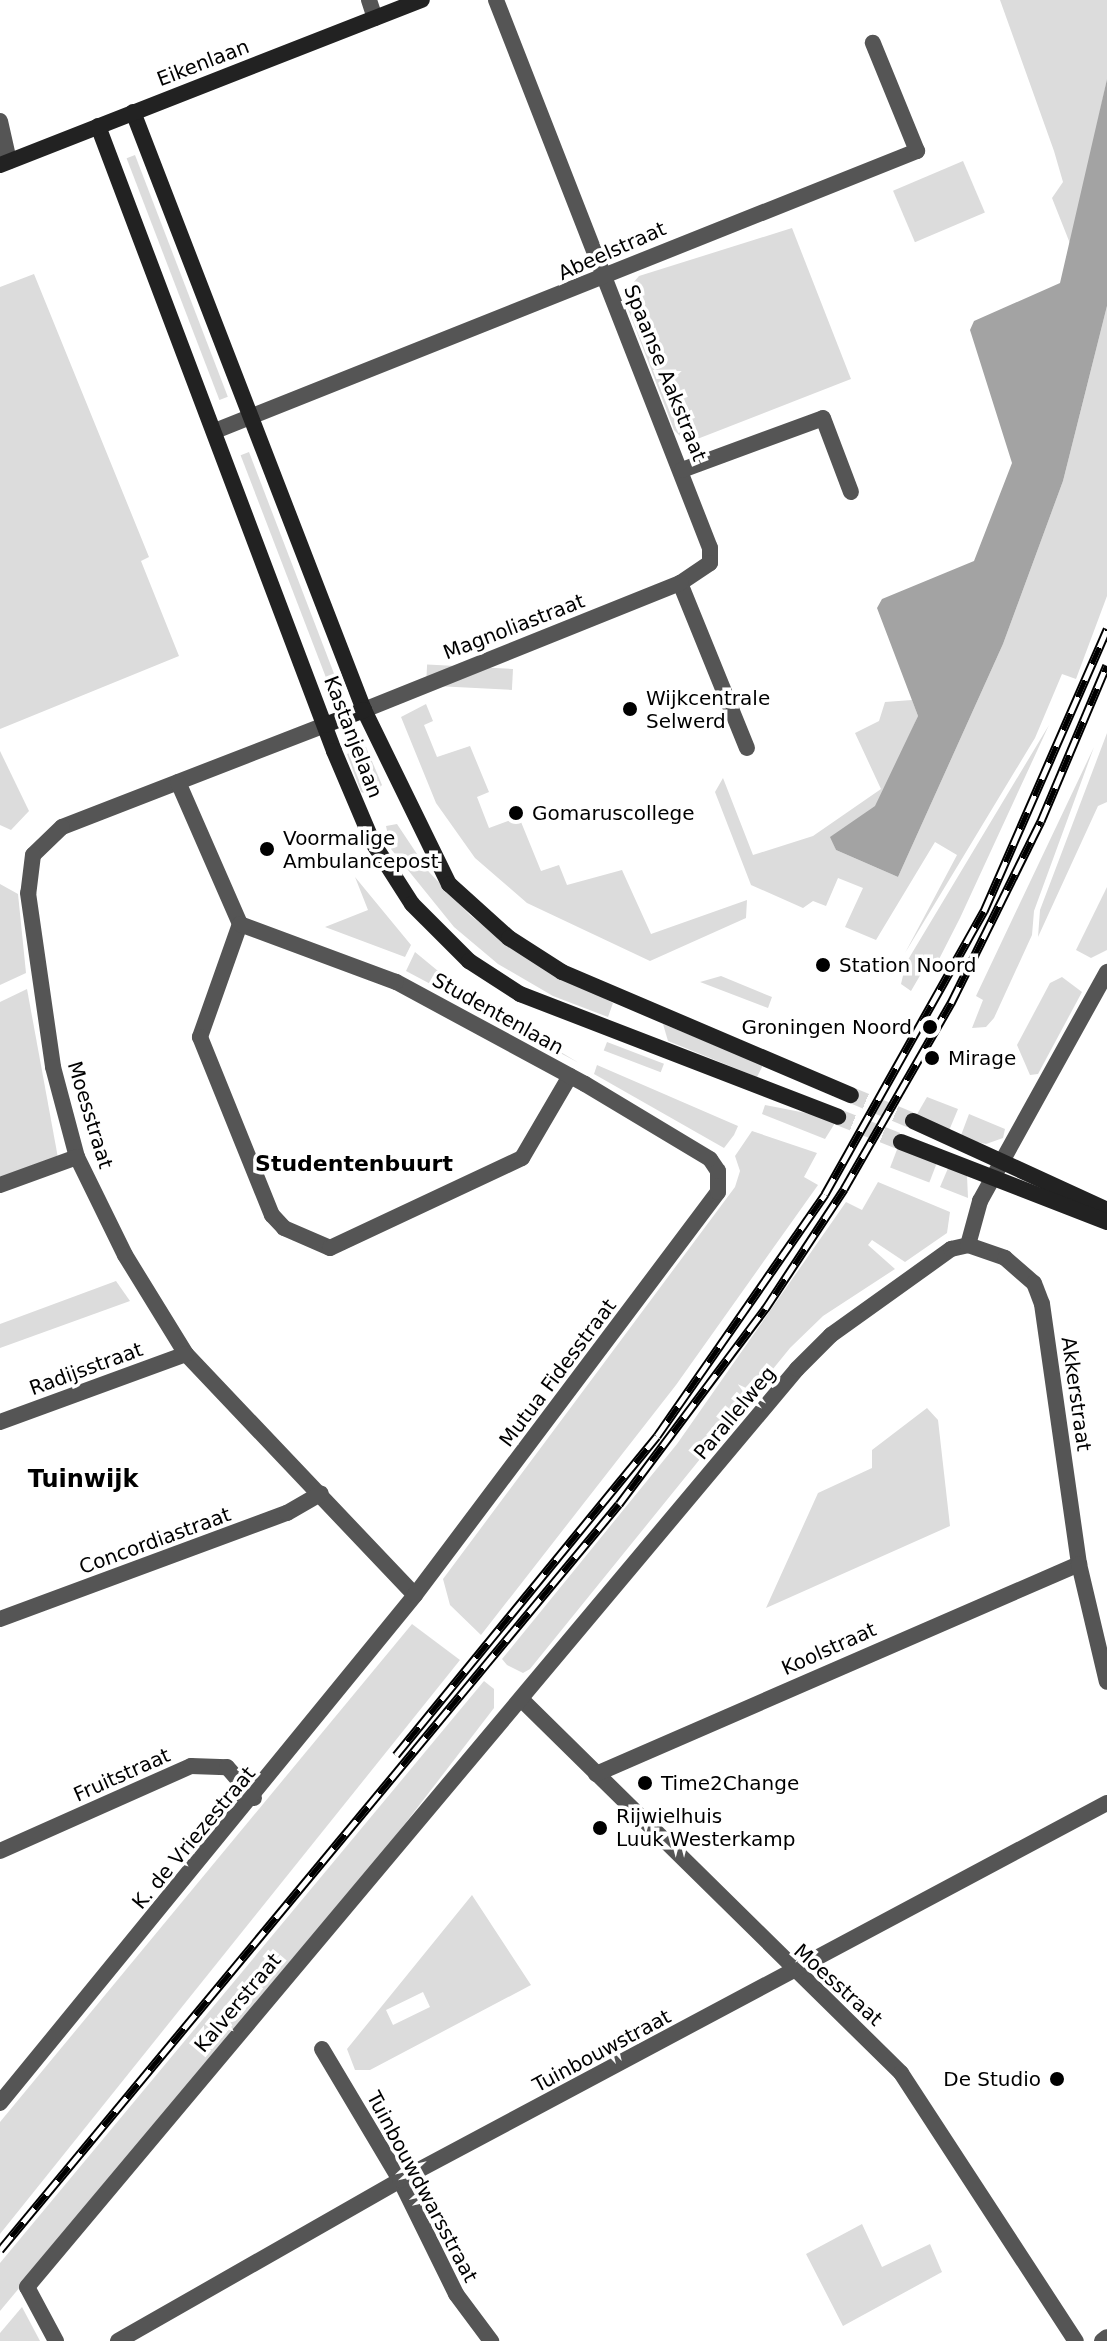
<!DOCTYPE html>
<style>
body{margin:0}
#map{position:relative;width:1107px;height:2341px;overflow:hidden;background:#fff;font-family:"DejaVu Sans",sans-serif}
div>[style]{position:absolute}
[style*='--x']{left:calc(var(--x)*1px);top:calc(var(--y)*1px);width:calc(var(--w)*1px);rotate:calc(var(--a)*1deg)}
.green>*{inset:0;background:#dcdcdc;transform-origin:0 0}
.water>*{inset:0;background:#a3a3a3}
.secondary-tunnel>*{height:16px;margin-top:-8px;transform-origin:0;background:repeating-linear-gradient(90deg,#d9d9d9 0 16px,transparent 0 24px)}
.street>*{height:16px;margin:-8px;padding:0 8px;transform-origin:8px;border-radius:8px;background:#555}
.secondary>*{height:16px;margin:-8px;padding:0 8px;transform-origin:8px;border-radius:8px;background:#222}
.rail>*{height:9px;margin-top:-4.5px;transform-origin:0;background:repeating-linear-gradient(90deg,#fff 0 18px,#000 0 36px);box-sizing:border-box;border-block:2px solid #000}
.dots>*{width:22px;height:22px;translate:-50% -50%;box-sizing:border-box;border:4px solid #fff;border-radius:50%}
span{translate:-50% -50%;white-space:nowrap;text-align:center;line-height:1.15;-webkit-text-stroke:7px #fff;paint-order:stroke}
.street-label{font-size:20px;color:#000}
.poi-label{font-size:20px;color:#000}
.left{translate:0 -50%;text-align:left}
.right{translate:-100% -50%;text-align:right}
.neighbourhood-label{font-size:22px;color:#000;font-weight:700}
.quarter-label{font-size:24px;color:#000;font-weight:700}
</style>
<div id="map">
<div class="green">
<i style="clip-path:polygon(1000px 0,1107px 0,1107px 79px,1071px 246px,1052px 198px,1063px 182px,1054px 151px)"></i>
<i style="left:135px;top:155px;width:259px;height:9px;rotate:69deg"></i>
<i style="left:963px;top:161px;width:56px;height:76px;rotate:67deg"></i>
<i style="clip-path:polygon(792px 228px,851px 379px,687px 443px,674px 430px,627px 306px,627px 290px,639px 276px)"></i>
<i style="clip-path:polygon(34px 274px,149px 557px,141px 561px,179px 656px,0 729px,0 287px)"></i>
<i style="clip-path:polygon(1107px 306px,1107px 596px,1076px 679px,1062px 674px,1035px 738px,905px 953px,957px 855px,935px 842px,876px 940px,845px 927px,863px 888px,838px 878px,826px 906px,813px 901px,803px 908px,751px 885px,715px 792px,723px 778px,753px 855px,813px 836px,881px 789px,855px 733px,879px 721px,885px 702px,912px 700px,918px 716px,884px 792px,875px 807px,831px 837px,836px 850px,898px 877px,1003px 644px,1063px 481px)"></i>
<i style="left:249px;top:452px;width:239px;height:9px;rotate:69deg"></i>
<i style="left:513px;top:669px;width:21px;height:86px;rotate:93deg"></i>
<i style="clip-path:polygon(426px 704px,433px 721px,424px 725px,437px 757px,470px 746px,489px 792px,477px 797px,489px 828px,519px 817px,541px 871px,559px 865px,567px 885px,622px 870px,651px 934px,747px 900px,746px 918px,650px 961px,527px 903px,475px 858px,436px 803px,401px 717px)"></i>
<i style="clip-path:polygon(1049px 725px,960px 918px,933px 971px,925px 967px,911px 991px,901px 984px,906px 963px)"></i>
<i style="clip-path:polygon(1107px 733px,1107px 802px,1098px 806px,1038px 937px,1040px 910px)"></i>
<i style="clip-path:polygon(366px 747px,382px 785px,372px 796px,361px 792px,347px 754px)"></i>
<i style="clip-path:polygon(1094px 747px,1034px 911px,1032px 935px,994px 1018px,986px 1027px,972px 1028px,983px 1000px,976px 996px)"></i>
<i style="clip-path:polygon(0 751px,29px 811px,11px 830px,0 825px)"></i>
<i style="clip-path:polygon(397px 824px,429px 872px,470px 915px,513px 949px,613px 1003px,608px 1017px,553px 996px,498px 964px,454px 927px,391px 849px,386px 826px)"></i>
<i style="clip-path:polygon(355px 877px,411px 945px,405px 957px,325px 927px,368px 910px)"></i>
<i style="clip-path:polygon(0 884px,18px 894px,26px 973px,0 985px)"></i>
<i style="clip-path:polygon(1107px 887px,1107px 950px,1091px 958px,1076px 950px)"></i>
<i style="clip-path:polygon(415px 952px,472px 999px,579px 1063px,406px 971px)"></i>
<i style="clip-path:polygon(721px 976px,772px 997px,768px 1008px,700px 982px)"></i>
<i style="clip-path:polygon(1062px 977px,1082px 992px,1038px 1074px,1030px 1075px,1017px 1045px,1050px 983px)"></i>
<i style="clip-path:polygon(27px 989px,58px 1158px,0 1179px,0 1002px)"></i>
<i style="clip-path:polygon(663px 1024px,763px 1065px,757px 1077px,668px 1041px)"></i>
<i style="left:607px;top:1042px;width:61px;height:9px;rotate:21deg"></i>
<i style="clip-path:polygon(597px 1065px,738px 1126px,734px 1135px,724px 1148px,594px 1074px)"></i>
<i style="clip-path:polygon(927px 1097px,958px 1109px,948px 1133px,916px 1116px)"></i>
<i style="clip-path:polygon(765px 1105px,811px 1114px,835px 1123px,825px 1139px,762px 1114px)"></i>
<i style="clip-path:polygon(969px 1114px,1005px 1129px,1003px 1138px,986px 1144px,960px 1138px)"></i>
<i style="clip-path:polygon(752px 1131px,817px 1153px,804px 1177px,818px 1185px,676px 1385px,481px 1635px,450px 1605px,443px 1579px,735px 1187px,740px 1171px,735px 1156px)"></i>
<i style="left:898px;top:1147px;width:42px;height:22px;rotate:21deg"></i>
<i style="clip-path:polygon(949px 1166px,967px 1176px,968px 1198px,940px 1187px)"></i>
<i style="clip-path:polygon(878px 1182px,950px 1212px,947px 1233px,905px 1262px,872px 1240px,868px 1245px,895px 1269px,823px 1316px,790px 1348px,530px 1669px,523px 1673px,507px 1665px,502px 1659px,677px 1444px,846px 1202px,862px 1210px)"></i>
<i style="clip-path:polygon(116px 1281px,130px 1301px,0 1348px,0 1324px)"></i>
<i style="clip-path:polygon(927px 1408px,938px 1420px,950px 1526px,766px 1608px,818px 1493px,872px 1468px,872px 1450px)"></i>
<i style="clip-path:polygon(412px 1624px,460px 1660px,0 2234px,0 2122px)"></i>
<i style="clip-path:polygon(484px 1681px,494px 1689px,494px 1708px,384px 1851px,0 2311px,0 2263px)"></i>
<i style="clip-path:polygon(evenodd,472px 1895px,531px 1985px,370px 2070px,355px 2070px,347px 2049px,472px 1895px,423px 1992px,430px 2007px,393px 2025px,386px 2010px,423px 1992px)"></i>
<i style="clip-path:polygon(862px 2224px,882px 2267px,930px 2244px,942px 2272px,843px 2326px,806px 2254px)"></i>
<i style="clip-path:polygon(22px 2307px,40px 2341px,0 2341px,0 2333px)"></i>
</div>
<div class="water">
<i style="clip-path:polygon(1107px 79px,1107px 306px,1063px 481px,1003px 644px,898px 877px,836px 850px,830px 837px,875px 806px,918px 716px,877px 608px,882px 599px,974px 561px,1012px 463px,970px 330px,974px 321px,1060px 283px)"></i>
</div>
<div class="secondary-tunnel">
<i style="--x:851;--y:1095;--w:67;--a:22.8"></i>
<i style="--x:838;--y:1117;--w:68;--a:21.6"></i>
</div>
<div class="street">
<i style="--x:369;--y:0;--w:19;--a:72"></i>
<i style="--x:496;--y:0;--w:588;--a:68.67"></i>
<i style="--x:710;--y:548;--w:15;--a:90"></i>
<i style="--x:710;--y:563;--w:36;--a:146"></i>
<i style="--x:680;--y:583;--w:178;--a:67.9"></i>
<i style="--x:0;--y:121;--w:41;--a:77.3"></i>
<i style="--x:215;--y:431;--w:756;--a:-21.75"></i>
<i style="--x:917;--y:151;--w:117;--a:-112.2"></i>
<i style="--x:682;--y:470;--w:150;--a:-20.2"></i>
<i style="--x:823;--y:418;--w:79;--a:69.3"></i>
<i style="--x:364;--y:710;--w:341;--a:-21.9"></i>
<i style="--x:325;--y:725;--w:282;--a:158.8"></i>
<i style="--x:62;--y:827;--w:40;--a:136"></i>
<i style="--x:33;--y:855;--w:38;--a:97"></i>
<i style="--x:28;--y:893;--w:176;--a:81.8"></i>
<i style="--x:53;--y:1067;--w:93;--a:75.1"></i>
<i style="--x:77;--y:1157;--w:109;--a:63.9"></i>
<i style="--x:125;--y:1255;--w:116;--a:58.4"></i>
<i style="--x:186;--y:1354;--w:332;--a:46.5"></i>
<i style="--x:178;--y:782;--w:155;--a:66.4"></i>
<i style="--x:240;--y:924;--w:120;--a:109.5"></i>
<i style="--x:200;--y:1037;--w:192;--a:68"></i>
<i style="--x:272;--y:1215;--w:18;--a:47"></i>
<i style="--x:284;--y:1228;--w:50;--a:23.5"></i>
<i style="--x:330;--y:1248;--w:212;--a:-25.1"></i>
<i style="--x:522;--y:1158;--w:95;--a:-59.7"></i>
<i style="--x:0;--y:1185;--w:82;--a:-20"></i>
<i style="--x:968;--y:1245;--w:46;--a:-74.7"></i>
<i style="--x:980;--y:1201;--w:262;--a:-61"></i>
<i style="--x:0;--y:1422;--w:198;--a:-20.1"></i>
<i style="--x:0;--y:1619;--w:306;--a:-20.3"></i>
<i style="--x:287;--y:1513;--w:39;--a:-30"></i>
<i style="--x:522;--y:1700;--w:532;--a:44.54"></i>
<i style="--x:901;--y:2073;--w:320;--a:56.9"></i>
<i style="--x:596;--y:1774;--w:527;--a:-23.5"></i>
<i style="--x:0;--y:1851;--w:209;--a:-24"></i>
<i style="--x:191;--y:1766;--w:36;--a:2"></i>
<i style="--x:227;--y:1767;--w:41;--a:48.9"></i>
<i style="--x:322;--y:2049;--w:152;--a:59.2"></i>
<i style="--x:400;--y:2180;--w:127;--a:63.8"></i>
<i style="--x:456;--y:2294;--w:59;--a:53.3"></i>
<i style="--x:0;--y:2103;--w:656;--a:-50.75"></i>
<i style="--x:415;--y:1595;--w:504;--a:-53.06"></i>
<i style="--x:718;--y:1192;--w:21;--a:-90"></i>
<i style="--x:718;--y:1171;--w:14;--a:-124"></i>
<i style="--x:710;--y:1159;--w:146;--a:-149"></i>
<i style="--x:585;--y:1084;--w:215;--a:-151.6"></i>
<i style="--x:396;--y:982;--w:166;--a:-159.6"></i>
<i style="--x:56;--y:2341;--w:61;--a:-118.2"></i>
<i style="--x:27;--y:2287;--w:1198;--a:-50.01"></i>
<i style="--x:797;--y:1369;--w:48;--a:-45"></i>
<i style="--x:831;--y:1335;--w:148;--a:-35.6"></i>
<i style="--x:951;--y:1249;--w:17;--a:-13"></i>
<i style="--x:968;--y:1245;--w:39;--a:19"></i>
<i style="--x:1005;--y:1258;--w:38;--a:41"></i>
<i style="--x:1034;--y:1283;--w:22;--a:69"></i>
<i style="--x:1042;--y:1304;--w:263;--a:81.9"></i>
<i style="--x:1079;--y:1564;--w:121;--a:76.7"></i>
<i style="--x:118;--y:2341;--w:325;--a:-29.7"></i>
<i style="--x:400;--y:2180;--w:801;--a:-28.07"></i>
<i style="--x:1102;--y:2341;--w:6;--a:-39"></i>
</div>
<div class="secondary">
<i style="--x:133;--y:112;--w:641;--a:68.88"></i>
<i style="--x:364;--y:710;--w:194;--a:64"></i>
<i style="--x:449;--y:884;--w:81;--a:42"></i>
<i style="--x:509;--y:938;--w:63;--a:32.7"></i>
<i style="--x:562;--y:972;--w:314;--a:23.1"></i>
<i style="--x:98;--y:126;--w:668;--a:69.31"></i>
<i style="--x:334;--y:751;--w:100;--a:67"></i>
<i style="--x:373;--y:843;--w:72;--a:57.4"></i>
<i style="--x:412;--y:904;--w:81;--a:45"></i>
<i style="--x:469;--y:961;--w:61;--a:32.9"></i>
<i style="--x:520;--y:994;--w:341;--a:21.1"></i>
<i style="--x:0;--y:165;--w:453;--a:-21.4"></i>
<i style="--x:325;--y:725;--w:42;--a:-21"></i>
<i style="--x:913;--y:1121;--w:213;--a:24.6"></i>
<i style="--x:901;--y:1142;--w:221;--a:21.2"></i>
</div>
<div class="rail">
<i style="--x:396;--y:1755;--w:412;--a:-50.7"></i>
<i style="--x:657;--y:1436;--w:295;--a:-55.2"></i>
<i style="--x:825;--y:1194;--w:325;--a:-60.7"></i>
<i style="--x:984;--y:911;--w:308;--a:-66.4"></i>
<i style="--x:0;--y:2250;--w:969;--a:-50.32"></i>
<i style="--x:619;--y:1504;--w:244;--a:-53.2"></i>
<i style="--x:765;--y:1309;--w:144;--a:-56.6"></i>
<i style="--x:844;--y:1189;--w:215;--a:-60.1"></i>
<i style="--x:951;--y:1003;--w:203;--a:-63.7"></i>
<i style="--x:1041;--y:821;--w:169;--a:-67.1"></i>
</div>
<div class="dots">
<i style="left:630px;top:709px;background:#000"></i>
<i style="left:516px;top:813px;background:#000"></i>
<i style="left:267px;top:849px;background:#000"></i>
<i style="left:823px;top:965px;background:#000"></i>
<i style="left:930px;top:1027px;background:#000"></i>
<i style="left:932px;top:1058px;background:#000"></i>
<i style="left:645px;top:1783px;background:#000"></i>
<i style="left:600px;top:1828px;background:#000"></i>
<i style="left:1057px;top:2079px;background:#000"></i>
</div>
<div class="street-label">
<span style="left:203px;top:63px;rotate:-21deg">Eikenlaan</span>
<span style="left:612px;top:251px;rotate:-24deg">Abeelstraat</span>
<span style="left:665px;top:373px;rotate:68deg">Spaanse Aakstraat</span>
<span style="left:514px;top:627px;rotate:-21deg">Magnoliastraat</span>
<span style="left:353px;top:737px;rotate:69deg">Kastanjelaan</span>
<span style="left:498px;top:1014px;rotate:29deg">Studentenlaan</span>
<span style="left:90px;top:1115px;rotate:73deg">Moesstraat</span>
<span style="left:86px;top:1369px;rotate:-20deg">Radijsstraat</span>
<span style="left:558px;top:1373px;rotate:-53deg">Mutua Fidesstraat</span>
<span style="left:1076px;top:1394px;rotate:82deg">Akkerstraat</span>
<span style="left:735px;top:1413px;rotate:-50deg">Parallelweg</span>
<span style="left:155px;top:1541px;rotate:-20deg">Concordiastraat</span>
<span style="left:829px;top:1649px;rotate:-24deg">Koolstraat</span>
<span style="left:122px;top:1775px;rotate:-24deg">Fruitstraat</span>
<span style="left:194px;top:1838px;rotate:-50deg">K. de Vriezestraat</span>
<span style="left:838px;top:1985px;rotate:42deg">Moesstraat</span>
<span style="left:238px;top:2003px;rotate:-50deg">Kalverstraat</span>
<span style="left:602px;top:2051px;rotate:-28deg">Tuinbouwstraat</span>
<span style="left:422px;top:2187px;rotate:62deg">Tuinbouwdwarsstraat</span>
</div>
<div class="poi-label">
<span class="left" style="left:646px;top:710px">Wijkcentrale<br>Selwerd</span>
<span class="left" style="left:532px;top:813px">Gomaruscollege</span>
<span class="left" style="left:283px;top:850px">Voormalige<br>Ambulancepost</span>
<span class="left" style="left:839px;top:965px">Station Noord</span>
<span class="right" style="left:912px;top:1027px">Groningen Noord</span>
<span class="left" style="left:948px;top:1058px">Mirage</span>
<span class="left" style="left:661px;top:1783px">Time2Change</span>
<span class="left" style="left:616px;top:1828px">Rijwielhuis<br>Luuk Westerkamp</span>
<span class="right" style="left:1041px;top:2079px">De Studio</span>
</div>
<div class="neighbourhood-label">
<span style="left:354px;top:1164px">Studentenbuurt</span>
</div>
<div class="quarter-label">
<span style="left:83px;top:1480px">Tuinwijk</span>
</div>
</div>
